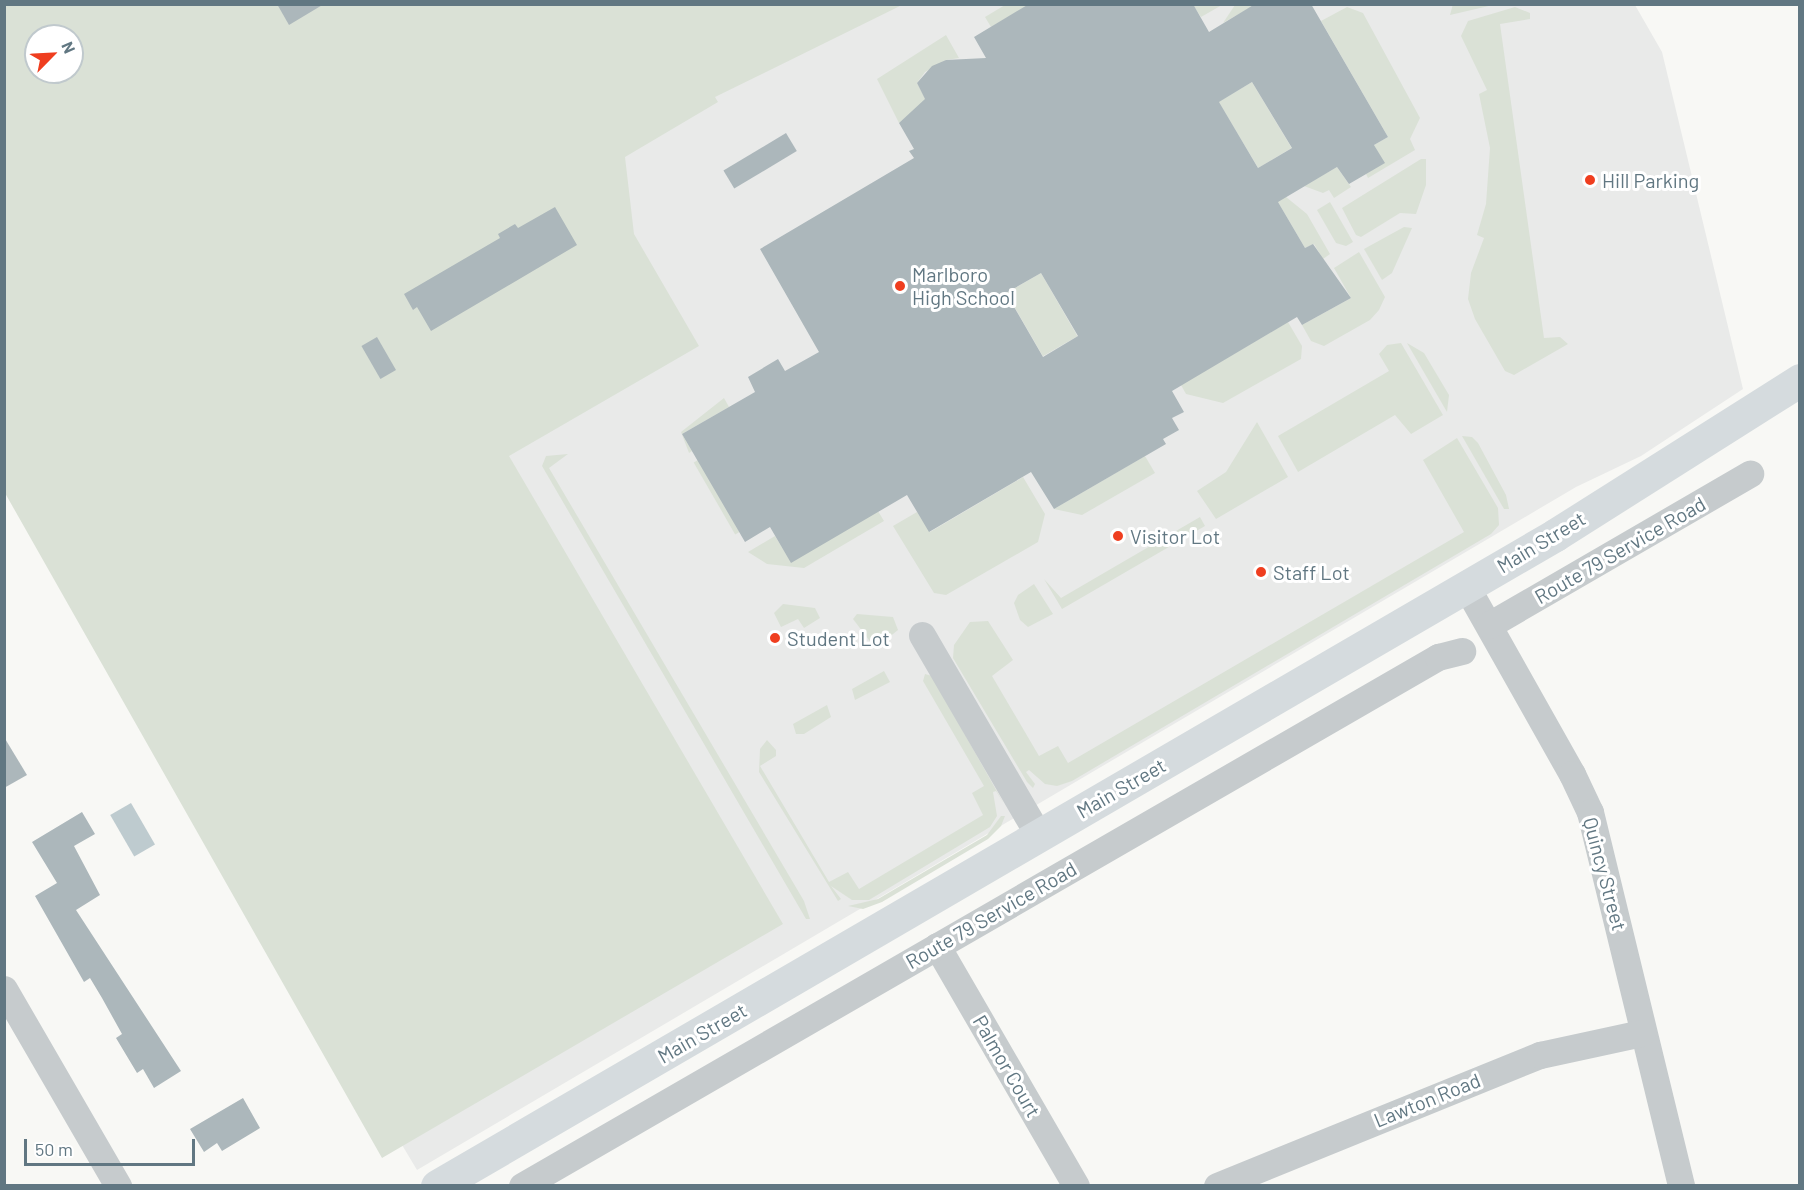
<!DOCTYPE html>
<style>
body{margin:0}
#map{position:relative;width:1804px;height:1190px;overflow:hidden;background:#f8f8f5;font-family:Barlow,sans-serif}
div>[style]{position:absolute}
[style*='--x']{left:calc(var(--x)*1px);top:calc(var(--y)*1px);width:calc(var(--w)*1px);rotate:calc(var(--a)*1deg)}
.built>*{inset:0;background:#e9eae9}
.green>*{inset:0;background:#dae1d6;transform-origin:0 0}
.water>*{inset:0;background:#becbcf;transform-origin:0 0}
.building>*{inset:0;background:#acb7bb;transform-origin:0 0}
.street>*{height:27px;margin:-13.5px;padding:0 13.5px;transform-origin:13.5px;border-radius:13.5px;background:#c6cbcd}
.primary>*{height:33px;margin:-16.5px;padding:0 16.5px;transform-origin:16.5px;border-radius:16.5px;background:#d5dbde}
.dots>*{width:16px;height:16px;translate:-50% -50%;box-sizing:border-box;border:3px solid #fff;border-radius:50%}
span{translate:-50% -50%;white-space:nowrap;text-align:center;line-height:1.15;-webkit-text-stroke:6px #fff;paint-order:stroke}
.poi-label{font-size:20px;color:#617782}
.left{translate:0 -50%;text-align:left}
.street-label{font-size:20px;color:#617782}
.frame{position:absolute;inset:0;border:6px solid #617782;pointer-events:none}
.north{position:absolute;left:24px;top:24px;width:60px;height:60px;box-sizing:border-box;background:#fff;border:2px solid #c0c9cd;border-radius:50%;rotate:66deg;font-size:16px;font-weight:700;line-height:24px;text-align:center;color:#617782}
.north::after{content:'';display:block;margin:auto;width:21px;height:27px;background:#ef3e1f;clip-path:polygon(50% 0,100% 100%,50% 72%,0 100%)}
.scale{position:absolute;left:24px;top:1139px;width:171px;height:27px;box-sizing:border-box;border:3px solid #617782;border-top:0;padding-left:8px;font-size:18px;line-height:21px;white-space:nowrap;color:#617782;-webkit-text-stroke:4px #fff;paint-order:stroke}
</style>
<div id="map">
<div class="built">
<i style="clip-path:polygon(evenodd,4px 5px,1635px 5px,1662px 52px,1743px 389px,1641px 456px,1576px 487px,417px 1170px,279px 939px,4px 5px,36px 36px,72px 36px,72px 72px,36px 72px,36px 36px)"></i>
</div>
<div class="green">
<i style="clip-path:polygon(1453px 4px,1493px 4px,1493px 5px,1450px 15px)"></i>
<i style="clip-path:polygon(evenodd,4px 5px,902px 5px,715px 97px,718px 102px,625px 157px,634px 234px,699px 346px,509px 456px,783px 924px,382px 1158px,5px 493px,4px 5px,36px 36px,72px 36px,72px 72px,36px 72px,36px 36px)"></i>
<i style="clip-path:polygon(1005px 5px,1029px 5px,991px 27px,985px 17px)"></i>
<i style="clip-path:polygon(1193px 5px,1222px 5px,1201px 17px)"></i>
<i style="clip-path:polygon(1235px 5px,1255px 5px,1223px 23px)"></i>
<i style="clip-path:polygon(1347px 7px,1363px 13px,1420px 118px,1410px 139px,1415px 150px,1368px 178px,1366px 174px,1384px 163px,1374px 145px,1388px 137px,1321px 21px)"></i>
<i style="clip-path:polygon(1515px 7px,1530px 13px,1530px 19px,1500px 24px,1544px 338px,1560px 337px,1568px 344px,1514px 375px,1505px 371px,1475px 319px,1468px 299px,1471px 273px,1484px 238px,1477px 235px,1486px 204px,1490px 148px,1479px 94px,1487px 90px,1461px 36px,1468px 21px)"></i>
<i style="clip-path:polygon(946px 35px,959px 58px,946px 60px,925px 72px,917px 83px,926px 100px,899px 123px,877px 79px)"></i>
<i style="left:1252px;top:82px;width:77px;height:39px;rotate:59deg"></i>
<i style="clip-path:polygon(1421px 159px,1426px 159px,1426px 185px,1416px 214px,1400px 213px,1361px 237px,1356px 235px,1342px 208px)"></i>
<i style="clip-path:polygon(1337px 167px,1351px 187px,1334px 198px,1329px 190px,1323px 193px,1304px 186px)"></i>
<i style="clip-path:polygon(1265px 180px,1307px 214px,1330px 254px,1323px 259px,1314px 244px,1305px 248px)"></i>
<i style="clip-path:polygon(1330px 202px,1353px 242px,1346px 246px,1336px 243px,1317px 210px)"></i>
<i style="clip-path:polygon(1404px 227px,1412px 228px,1392px 273px,1382px 280px,1364px 249px)"></i>
<i style="clip-path:polygon(1359px 252px,1385px 297px,1379px 310px,1370px 320px,1324px 346px,1311px 341px,1302px 325px,1351px 298px,1334px 268px)"></i>
<i style="left:1041px;top:273px;width:73px;height:40px;rotate:60deg"></i>
<i style="clip-path:polygon(1288px 322px,1302px 346px,1301px 359px,1223px 403px,1186px 394px,1181px 385px)"></i>
<i style="clip-path:polygon(1401px 343px,1443px 415px,1411px 434px,1395px 415px,1298px 472px,1278px 436px,1389px 371px,1379px 354px,1387px 345px)"></i>
<i style="clip-path:polygon(1407px 343px,1424px 353px,1449px 395px,1447px 412px)"></i>
<i style="clip-path:polygon(724px 398px,729px 407px,682px 434px,692px 451px,689px 453px,681px 432px)"></i>
<i style="clip-path:polygon(1257px 422px,1288px 477px,1216px 519px,1197px 491px,1226px 472px)"></i>
<i style="clip-path:polygon(1462px 436px,1472px 437px,1478px 443px,1506px 495px,1509px 509px,1504px 509px)"></i>
<i style="clip-path:polygon(1457px 438px,1498px 508px,1499px 525px,1491px 534px,1072px 781px,1057px 786px,1045px 784px,1029px 770px,1026px 772px,1035px 784px,1033px 788px,1027px 782px,953px 658px,954px 645px,970px 622px,988px 621px,1013px 660px,992px 676px,1039px 756px,1058px 746px,1068px 763px,1464px 532px,1423px 460px)"></i>
<i style="clip-path:polygon(568px 454px,549px 468px,804px 901px,810px 919px,806px 919px,542px 466px,546px 456px)"></i>
<i style="clip-path:polygon(1145px 456px,1155px 473px,1082px 515px,1054px 509px)"></i>
<i style="left:698px;top:460px;width:83px;height:5px;rotate:60deg"></i>
<i style="clip-path:polygon(1023px 477px,1045px 514px,1038px 542px,946px 595px,934px 593px,893px 526px,917px 512px,930px 532px)"></i>
<i style="clip-path:polygon(878px 511px,884px 521px,804px 568px,767px 564px,748px 552px,775px 536px,791px 562px)"></i>
<i style="clip-path:polygon(1200px 517px,1205px 526px,1062px 609px,1044px 579px,1061px 598px)"></i>
<i style="clip-path:polygon(1034px 584px,1053px 614px,1028px 627px,1020px 620px,1014px 603px,1018px 595px)"></i>
<i style="clip-path:polygon(783px 604px,815px 608px,820px 618px,804px 628px,798px 619px,781px 627px,774px 613px)"></i>
<i style="clip-path:polygon(857px 614px,893px 617px,898px 630px,883px 642px,872px 644px,853px 619px)"></i>
<i style="clip-path:polygon(884px 671px,890px 682px,855px 700px,852px 689px)"></i>
<i style="clip-path:polygon(925px 674px,932px 676px,1004px 804px,996px 791px,993px 792px,997px 816px,990px 827px,869px 900px,852px 900px,831px 886px,841px 899px,838px 901px,759px 772px,760px 749px,767px 740px,776px 750px,776px 756px,760px 766px,829px 882px,848px 872px,859px 889px,983px 815px,972px 793px,984px 786px,923px 681px)"></i>
<i style="clip-path:polygon(827px 705px,831px 717px,804px 734px,796px 734px,793px 724px)"></i>
<i style="clip-path:polygon(1001px 816px,1005px 816px,1001px 826px,988px 839px,882px 902px,863px 909px,848px 906px,878px 899px,987px 835px)"></i>
</div>
<div class="water">
<i style="left:131px;top:803px;width:48px;height:24px;rotate:60deg"></i>
</div>
<div class="building">
<i style="clip-path:polygon(277px 4px,324px 4px,289px 25px)"></i>
<i style="clip-path:polygon(evenodd,1029px 4px,1193px 4px,1209px 32px,1255px 4px,1311px 4px,1388px 137px,1374px 145px,1385px 163px,1349px 184px,1337px 167px,1278px 202px,1305px 248px,1313px 244px,1351px 298px,1302px 325px,1297px 317px,1172px 391px,1184px 412px,1172px 418px,1179px 430px,1163px 439px,1166px 444px,1054px 509px,1031px 472px,929px 532px,907px 495px,791px 563px,770px 527px,745px 542px,682px 434px,755px 392px,748px 377px,778px 359px,785px 371px,819px 352px,760px 249px,914px 158px,909px 151px,914px 149px,899px 123px,925px 99px,917px 83px,932px 66px,946px 60px,986px 58px,974px 37px,1029px 4px,1252px 82px,1292px 148px,1258px 168px,1219px 102px,1252px 82px,1029px 4px,1041px 273px,1078px 336px,1043px 357px,1006px 293px,1041px 273px)"></i>
<i style="left:786px;top:133px;width:21px;height:73px;rotate:59deg"></i>
<i style="clip-path:polygon(555px 207px,577px 245px,431px 331px,417px 307px,413px 310px,404px 294px,500px 238px,498px 234px,515px 224px,518px 228px)"></i>
<i style="left:377px;top:337px;width:38px;height:18px;rotate:60deg"></i>
<i style="clip-path:polygon(4px 737px,27px 775px,4px 788px)"></i>
<i style="clip-path:polygon(82px 812px,95px 834px,74px 846px,100px 895px,76px 910px,181px 1071px,154px 1088px,143px 1069px,137px 1073px,116px 1038px,122px 1034px,102px 998px,90px 978px,84px 982px,35px 896px,57px 883px,32px 842px)"></i>
<i style="clip-path:polygon(243px 1098px,260px 1128px,222px 1151px,217px 1143px,204px 1152px,190px 1129px)"></i>
</div>
<div class="street">
<i style="--x:1466;--y:586;--w:216;--a:60.6"></i>
<i style="--x:1572;--y:774;--w:42;--a:64.7"></i>
<i style="--x:1590;--y:812;--w:385;--a:76.3"></i>
<i style="--x:1489;--y:625;--w:302;--a:-30.1"></i>
<i style="--x:922;--y:635;--w:233;--a:59.8"></i>
<i style="--x:937;--y:946;--w:277;--a:59.9"></i>
<i style="--x:4;--y:989;--w:228;--a:59.9"></i>
<i style="--x:522;--y:1186;--w:1058;--a:-30.01"></i>
<i style="--x:1438;--y:657;--w:25;--a:-14"></i>
<i style="--x:1217;--y:1186;--w:349;--a:-22.1"></i>
<i style="--x:1540;--y:1055;--w:104;--a:-12.2"></i>
</div>
<div class="primary">
<i style="--x:437;--y:1186;--w:1294;--a:-30.21"></i>
<i style="--x:1555;--y:535;--w:290;--a:-32.3"></i>
</div>
<div class="dots">
<i style="left:1590px;top:180px;background:#ef3e1f"></i>
<i style="left:900px;top:286px;background:#ef3e1f"></i>
<i style="left:1118px;top:536px;background:#ef3e1f"></i>
<i style="left:1261px;top:572px;background:#ef3e1f"></i>
<i style="left:775px;top:638px;background:#ef3e1f"></i>
</div>
<div class="poi-label">
<span class="left" style="left:1602px;top:180px">Hill Parking</span>
<span class="left" style="left:912px;top:286px">Marlboro<br>High School</span>
<span class="left" style="left:1130px;top:536px">Visitor Lot</span>
<span class="left" style="left:1273px;top:572px">Staff Lot</span>
<span class="left" style="left:787px;top:638px">Student Lot</span>
</div>
<div class="street-label">
<span style="left:1541px;top:542px;rotate:-31deg">Main Street</span>
<span style="left:1620px;top:550px;rotate:-30deg">Route 79 Service Road</span>
<span style="left:1121px;top:788px;rotate:-30deg">Main Street</span>
<span style="left:1605px;top:874px;rotate:75deg">Quincy Street</span>
<span style="left:991px;top:915px;rotate:-30deg">Route 79 Service Road</span>
<span style="left:702px;top:1033px;rotate:-30deg">Main Street</span>
<span style="left:1007px;top:1066px;rotate:60deg">Palmor Court</span>
<span style="left:1427px;top:1100px;rotate:-22deg">Lawton Road</span>
</div>
<div class="frame"></div>
<div class="north">N</div>
<div class="scale">50 m</div>
</div>
